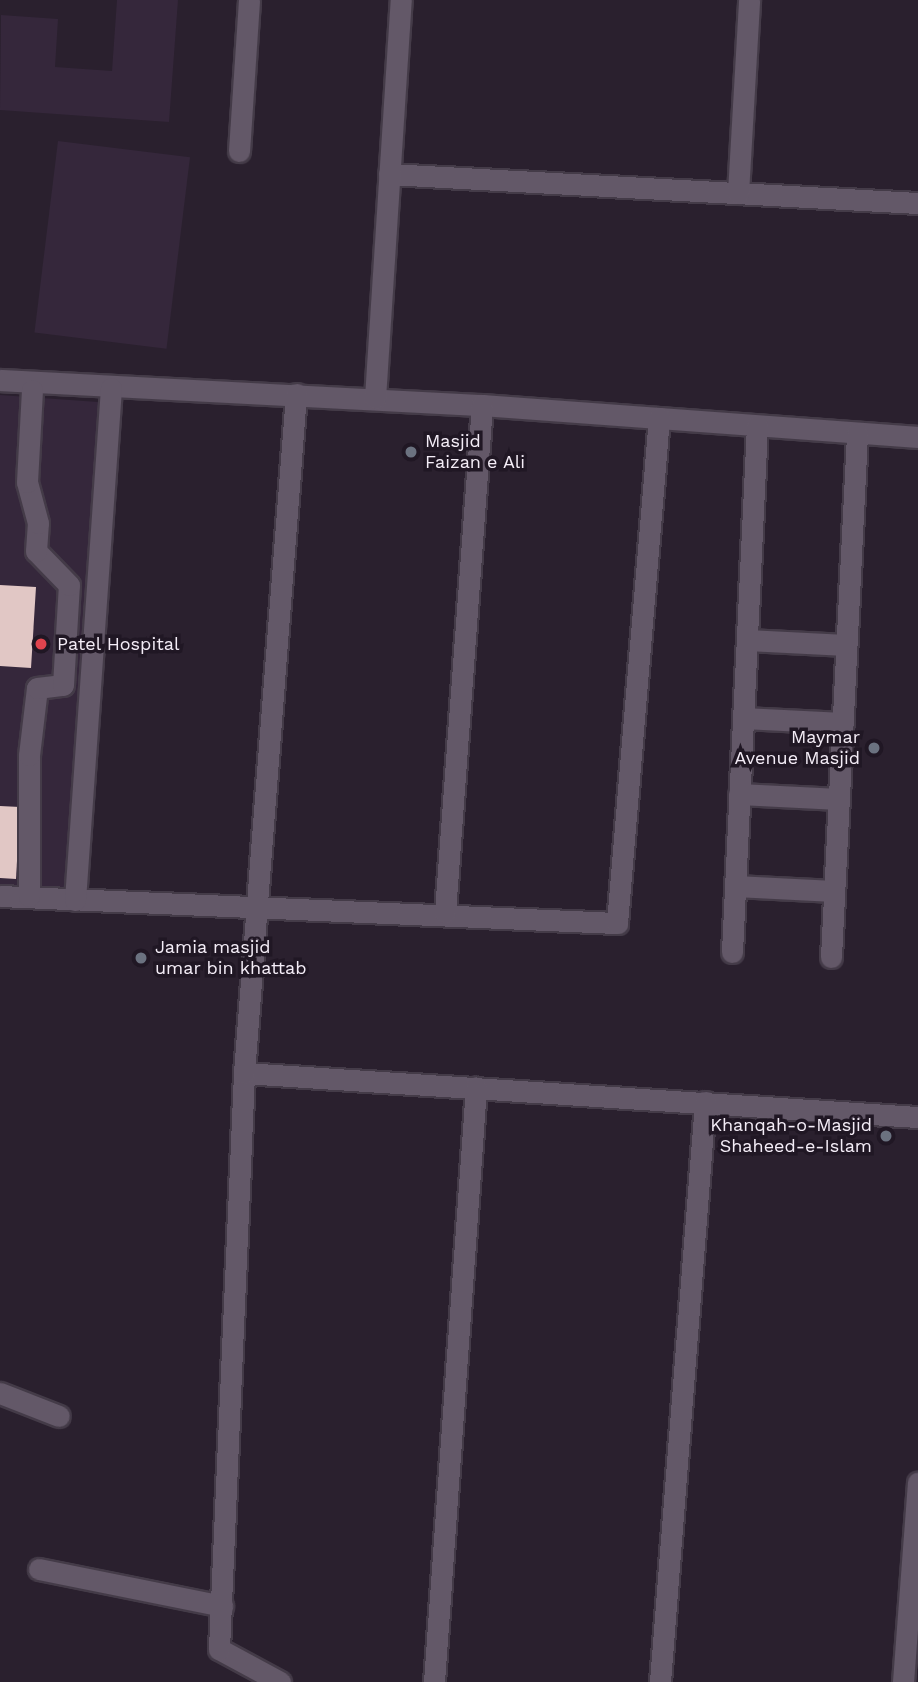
<!DOCTYPE html>
<style>
body{margin:0}
#map{position:relative;width:918px;height:1682px;overflow:hidden;background:#2a202e;font-family:"Work Sans",sans-serif}
div>[style]{position:absolute}
[style*='--x']{left:calc(var(--x)*1px);top:calc(var(--y)*1px);width:calc(var(--w)*1px);rotate:calc(var(--a)*1deg)}
.built>*{inset:0;background:#35273b;transform-origin:0 0}
.building>*{inset:0;background:#e1c7c5}
.roads{filter:drop-shadow(2px 0 #443b48) drop-shadow(-2px 0 #443b48) drop-shadow(0 2px #443b48) drop-shadow(0 -2px #443b48)}
.minor>*{height:21px;margin:-10.5px;padding:0 10.5px;transform-origin:10.5px;border-radius:10.5px;background:#635868}
.dots>*{width:19px;height:19px;translate:-50% -50%;box-sizing:border-box;border:4px solid #201724;border-radius:50%}
span{translate:-50% -50%;white-space:nowrap;text-align:center;line-height:1.15;-webkit-text-stroke:7px #201724;paint-order:stroke}
.poi-label{font-size:18px;color:#f4edf7}
.left{translate:0 -50%;text-align:left}
.right{translate:-100% -50%;text-align:right}
</style>
<div id="map">
<div class="built">
<i style="clip-path:polygon(117px 0,178px 0,169px 122px,0 110px,1px 15px,58px 19px,55px 67px,112px 71px)"></i>
<i style="left:58px;top:141px;width:133px;height:193px;rotate:7deg"></i>
<i style="clip-path:polygon(0 395px,98px 402px,67px 890px,0 886px)"></i>
</div>
<div class="building">
<i style="clip-path:polygon(0 585px,36px 587px,31px 668px,0 666px)"></i>
<i style="clip-path:polygon(0 806px,20px 807px,16px 879px,0 878px)"></i>
</div>
<div class="roads">
<div class="minor">
<i style="--x:239;--y:151;--w:151;--a:-86.2"></i>
<i style="--x:389;--y:174;--w:530;--a:3.14"></i>
<i style="--x:738;--y:193;--w:193;--a:-86.7"></i>
<i style="--x:0;--y:380;--w:483;--a:3"></i>
<i style="--x:482;--y:405;--w:437;--a:4.2"></i>
<i style="--x:375;--y:398;--w:399;--a:-86.3"></i>
<i style="--x:747;--y:640;--w:99;--a:2.9"></i>
<i style="--x:743;--y:718;--w:100;--a:2.9"></i>
<i style="--x:739;--y:794;--w:100;--a:2.9"></i>
<i style="--x:735;--y:886;--w:99;--a:2.9"></i>
<i style="--x:0;--y:896;--w:618;--a:2.51"></i>
<i style="--x:617;--y:923;--w:507;--a:-85.25"></i>
<i style="--x:29;--y:896;--w:141;--a:-90"></i>
<i style="--x:29;--y:755;--w:67;--a:-83.2"></i>
<i style="--x:37;--y:688;--w:26;--a:-7"></i>
<i style="--x:63;--y:685;--w:100;--a:-86.6"></i>
<i style="--x:69;--y:585;--w:47;--a:-134.1"></i>
<i style="--x:36;--y:551;--w:28;--a:-86"></i>
<i style="--x:38;--y:523;--w:42;--a:-105"></i>
<i style="--x:27;--y:482;--w:92;--a:-86.9"></i>
<i style="--x:75;--y:900;--w:513;--a:-85.98"></i>
<i style="--x:445;--y:912;--w:508;--a:-85.83"></i>
<i style="--x:732;--y:952;--w:527;--a:-87.28"></i>
<i style="--x:831;--y:957;--w:524;--a:-87.15"></i>
<i style="--x:244;--y:1073;--w:675;--a:3.74"></i>
<i style="--x:0;--y:1393;--w:63;--a:21.3"></i>
<i style="--x:39;--y:1569;--w:187;--a:11.4"></i>
<i style="--x:280;--y:1682;--w:69;--a:-151.6"></i>
<i style="--x:219;--y:1649;--w:577;--a:-87.51"></i>
<i style="--x:244;--y:1073;--w:681;--a:-85.62"></i>
<i style="--x:434;--y:1682;--w:596;--a:-85.96"></i>
<i style="--x:660;--y:1682;--w:582;--a:-85.56"></i>
<i style="--x:903;--y:1682;--w:200;--a:-85.7"></i>
</div>
</div>
<div class="dots">
<i style="left:411px;top:452px;background:#6b7280"></i>
<i style="left:41px;top:644px;background:#e0444e"></i>
<i style="left:874px;top:748px;background:#6b7280"></i>
<i style="left:141px;top:958px;background:#6b7280"></i>
<i style="left:886px;top:1136px;background:#6b7280"></i>
</div>
<div class="poi-label">
<span class="left" style="left:425px;top:452px">Masjid<br>Faizan e Ali</span>
<span class="left" style="left:57px;top:644px">Patel Hospital</span>
<span class="right" style="left:860px;top:748px">Maymar<br>Avenue Masjid</span>
<span class="left" style="left:155px;top:958px">Jamia masjid<br>umar bin khattab</span>
<span class="right" style="left:872px;top:1136px">Khanqah-o-Masjid<br>Shaheed-e-Islam</span>
</div>
</div>
